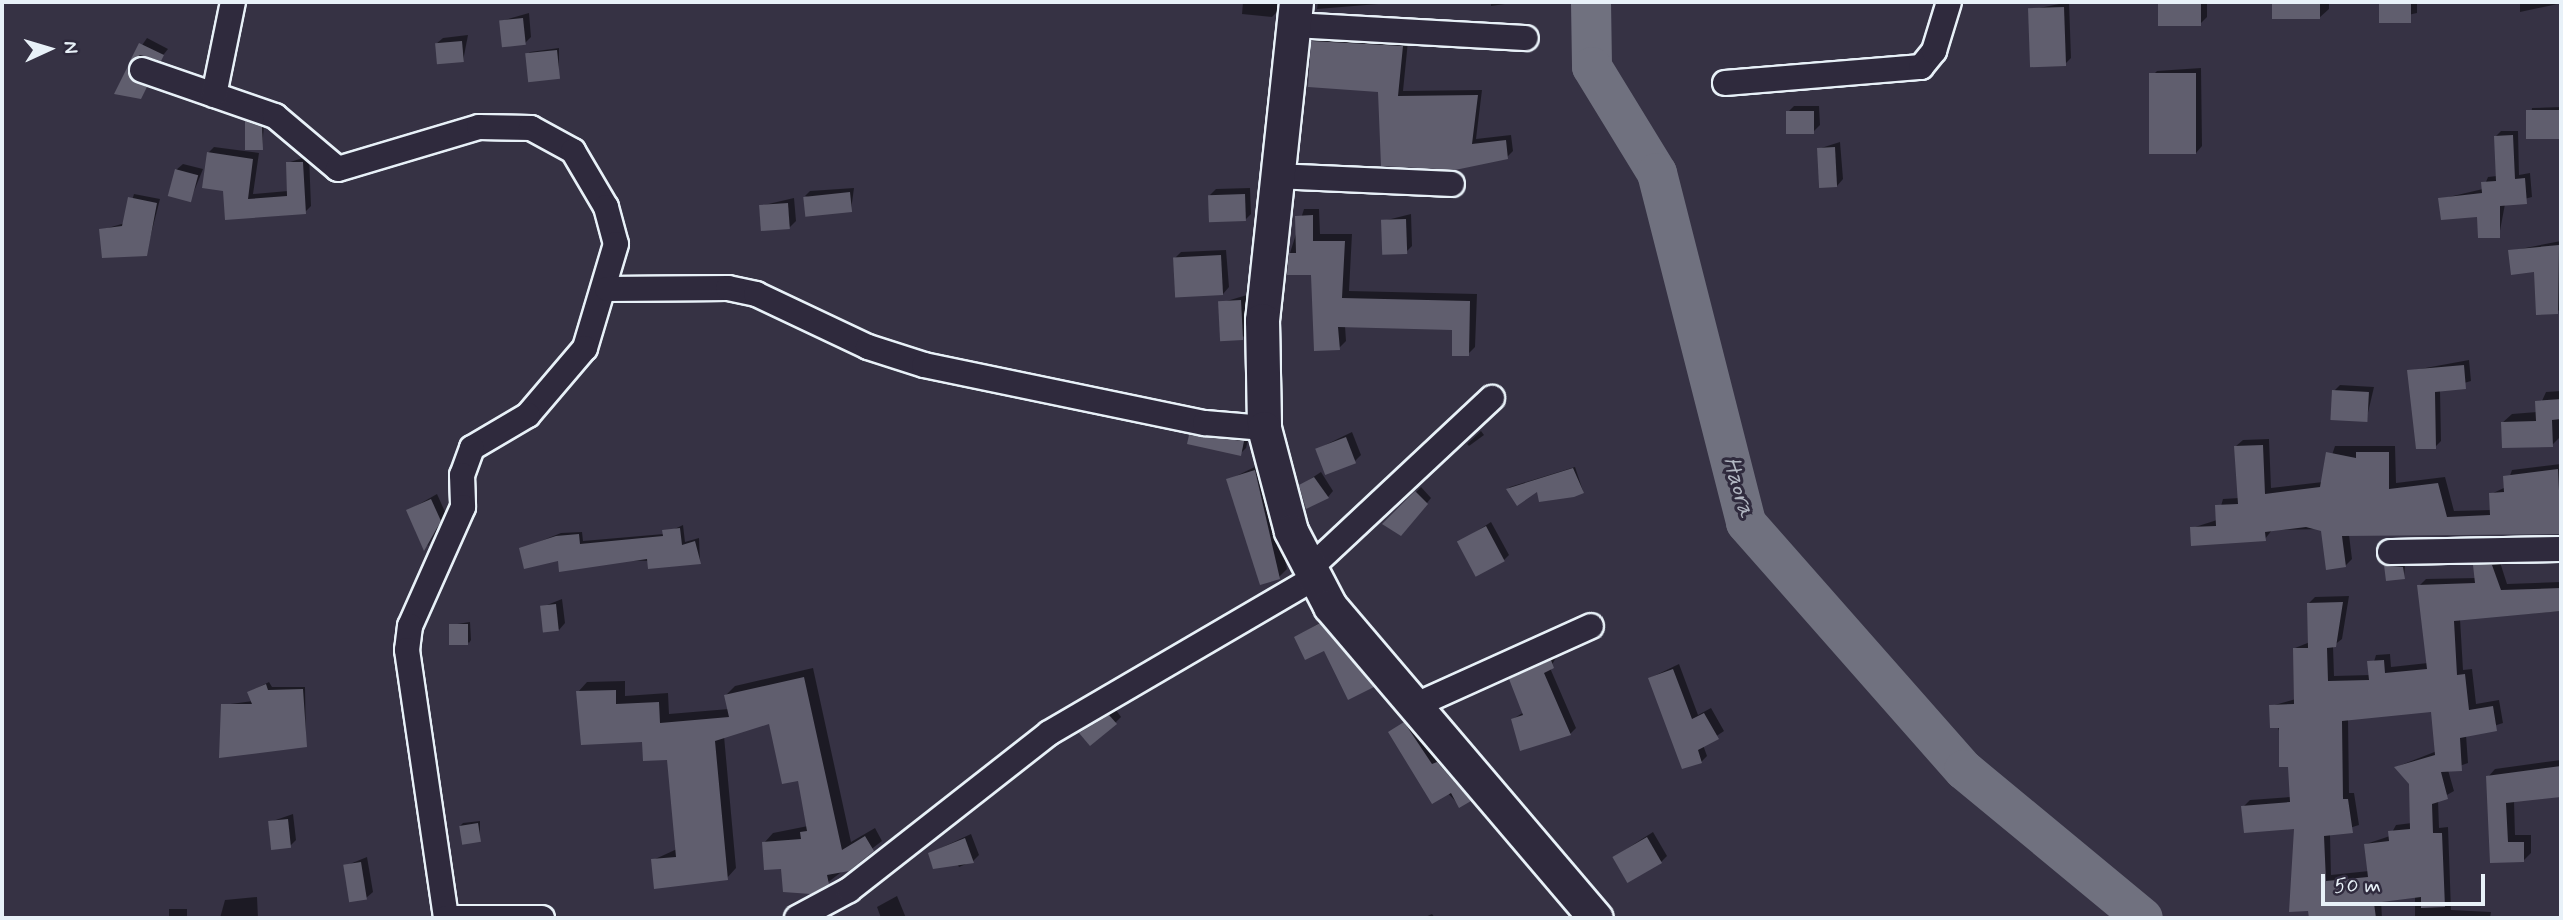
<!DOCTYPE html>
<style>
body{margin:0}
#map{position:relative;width:2563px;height:920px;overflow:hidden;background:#363244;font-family:Mynerve,sans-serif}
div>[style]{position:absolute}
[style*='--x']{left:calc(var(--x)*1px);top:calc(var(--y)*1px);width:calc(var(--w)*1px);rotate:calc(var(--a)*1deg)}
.shadow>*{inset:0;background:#0007;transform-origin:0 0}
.river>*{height:40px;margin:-20px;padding:0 20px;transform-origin:20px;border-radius:20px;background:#70717f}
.building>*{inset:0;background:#605e6e;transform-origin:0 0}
.roads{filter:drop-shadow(2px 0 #e8f1f8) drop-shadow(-2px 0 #e8f1f8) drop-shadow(0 2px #e8f1f8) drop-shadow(0 -2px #e8f1f8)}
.street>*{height:24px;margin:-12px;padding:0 12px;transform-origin:12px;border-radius:12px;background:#2f2a3d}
.secondary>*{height:33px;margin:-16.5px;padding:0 16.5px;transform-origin:16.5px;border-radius:16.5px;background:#2f2a3d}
span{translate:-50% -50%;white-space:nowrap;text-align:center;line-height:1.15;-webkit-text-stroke:6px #2f2a3d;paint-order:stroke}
.water-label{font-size:24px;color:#b2b7c2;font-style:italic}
.frame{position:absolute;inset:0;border:4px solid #e8f1f8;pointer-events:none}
.north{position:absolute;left:14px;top:14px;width:70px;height:70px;-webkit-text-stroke:5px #2f2a3d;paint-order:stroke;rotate:86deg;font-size:19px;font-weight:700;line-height:28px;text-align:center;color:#e8f1f8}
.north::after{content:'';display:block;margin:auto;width:24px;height:32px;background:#e8f1f8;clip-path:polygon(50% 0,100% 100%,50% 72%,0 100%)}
.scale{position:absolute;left:2321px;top:874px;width:164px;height:32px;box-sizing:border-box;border:4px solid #e8f1f8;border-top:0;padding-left:9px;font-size:21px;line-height:24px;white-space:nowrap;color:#e8f1f8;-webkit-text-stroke:5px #2f2a3d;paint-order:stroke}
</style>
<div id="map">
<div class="shadow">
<i style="clip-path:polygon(1243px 2px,1278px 2px,1278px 11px,1272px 17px,1242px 14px)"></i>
<i style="clip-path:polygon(1318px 2px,1403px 2px,1317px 9px)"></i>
<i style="clip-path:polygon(1491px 2px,1519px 2px,1491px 6px)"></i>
<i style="clip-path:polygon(2069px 2px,2071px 58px,2065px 64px,2030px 10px)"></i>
<i style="clip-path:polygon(2160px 2px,2207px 2px,2207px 17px,2201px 23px,2161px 25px)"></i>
<i style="clip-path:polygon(2274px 2px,2329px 2px,2329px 9px,2319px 18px,2274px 18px)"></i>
<i style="clip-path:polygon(2380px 2px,2417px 2px,2417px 13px,2381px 21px)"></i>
<i style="clip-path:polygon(2520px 2px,2558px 2px,2558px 4px,2520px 12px)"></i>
<i style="clip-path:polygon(529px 13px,531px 37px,525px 43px,501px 21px)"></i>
<i style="clip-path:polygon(468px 35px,463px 61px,436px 44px,443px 38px)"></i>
<i style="clip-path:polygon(1319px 36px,1408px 41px,1403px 91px,1482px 90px,1476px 139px,1511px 135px,1513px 151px,1507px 157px,1382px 164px,1380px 91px,1313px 42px)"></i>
<i style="clip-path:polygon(147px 38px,168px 49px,160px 59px,134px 57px)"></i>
<i style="clip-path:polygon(559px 48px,559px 77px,527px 54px,530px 52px)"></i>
<i style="clip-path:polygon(130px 66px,133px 78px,148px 85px,143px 94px,116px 93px)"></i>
<i style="clip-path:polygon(2201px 68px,2202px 146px,2196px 153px,2151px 77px,2157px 71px)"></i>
<i style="clip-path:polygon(1794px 106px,1819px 106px,1820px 125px,1814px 131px,1788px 112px)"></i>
<i style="clip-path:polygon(2561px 107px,2561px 137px,2528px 139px,2532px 108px)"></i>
<i style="clip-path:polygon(249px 120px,264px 125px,262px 148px,247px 122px)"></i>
<i style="clip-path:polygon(2501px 131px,2518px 131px,2519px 175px,2530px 173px,2532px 197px,2505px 204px,2499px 236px,2479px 215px,2440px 199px,2483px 189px,2488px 177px,2497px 176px,2496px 136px)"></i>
<i style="clip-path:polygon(1840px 142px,1843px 179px,1837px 186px,1818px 149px)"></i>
<i style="clip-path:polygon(214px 147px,259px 153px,253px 194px,288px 191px,287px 163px,309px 156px,311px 206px,305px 212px,227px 218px,225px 189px,208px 153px)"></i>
<i style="clip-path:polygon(183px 164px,203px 169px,190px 201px,176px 170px)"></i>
<i style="clip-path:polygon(854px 188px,851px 210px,805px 196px,810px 191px)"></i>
<i style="clip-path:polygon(1250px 188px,1251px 214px,1245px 220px,1210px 195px,1216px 189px)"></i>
<i style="clip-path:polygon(134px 194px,160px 199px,146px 254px,101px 230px,125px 223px)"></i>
<i style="clip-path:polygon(794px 198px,796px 221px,790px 227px,760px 206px)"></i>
<i style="clip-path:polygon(1304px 209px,1319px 209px,1320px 234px,1352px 234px,1349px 291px,1477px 294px,1475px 347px,1468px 354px,1454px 328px,1345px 326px,1346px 341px,1339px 348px,1312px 273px,1290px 253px)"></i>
<i style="clip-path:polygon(1411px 214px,1412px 246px,1406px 252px,1383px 221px)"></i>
<i style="clip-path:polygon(2561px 241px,2561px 308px,2557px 312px,2536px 270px,2510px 251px)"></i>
<i style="clip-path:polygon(1226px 250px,1229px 287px,1223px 294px,1175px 258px,1181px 252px)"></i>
<i style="clip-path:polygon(1247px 295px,1248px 332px,1242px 338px,1220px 303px)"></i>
<i style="clip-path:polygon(2469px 360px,2471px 381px,2440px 390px,2441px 441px,2435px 447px,2409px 371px)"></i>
<i style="clip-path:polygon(2340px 385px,2374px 387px,2366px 421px,2334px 391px)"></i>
<i style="clip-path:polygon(2561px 391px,2561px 436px,2552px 445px,2502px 423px,2512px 414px,2537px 412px,2546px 392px)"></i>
<i style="clip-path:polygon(1197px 430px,1249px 436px,1246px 448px,1240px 454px,1190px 436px)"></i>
<i style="clip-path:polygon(1481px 431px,1484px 435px,1469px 446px,1467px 444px)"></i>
<i style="clip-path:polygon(1352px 432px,1361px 455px,1355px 461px,1317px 449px)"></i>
<i style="clip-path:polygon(2269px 439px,2271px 488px,2323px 482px,2335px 446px,2395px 446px,2396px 483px,2445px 477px,2454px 511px,2491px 510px,2491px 494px,2506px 487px,2512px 470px,2561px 464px,2561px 532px,2349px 535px,2352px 559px,2345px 566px,2323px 529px,2272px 530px,2265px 539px,2192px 528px,2217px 520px,2223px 499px,2239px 498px,2236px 446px,2243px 440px)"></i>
<i style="clip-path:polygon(1263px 463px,1287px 569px,1279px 577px,1228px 480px)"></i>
<i style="clip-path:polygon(1575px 467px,1583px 491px,1508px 489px,1510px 487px)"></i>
<i style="clip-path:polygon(1321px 472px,1333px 491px,1328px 497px,1301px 485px)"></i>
<i style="clip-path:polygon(1421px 487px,1431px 498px,1406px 529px,1385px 523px)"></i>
<i style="clip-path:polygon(437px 494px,446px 514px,428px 546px,409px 510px)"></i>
<i style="clip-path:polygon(1491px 522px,1509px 555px,1504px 560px,1460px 542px)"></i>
<i style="clip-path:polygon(683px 525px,685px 542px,699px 538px,700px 562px,560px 559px,521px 549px,561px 533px,582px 532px,583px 541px,664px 534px)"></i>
<i style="clip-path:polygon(evenodd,2482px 559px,2499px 559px,2507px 584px,2561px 582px,2561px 611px,2460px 619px,2463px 670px,2472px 669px,2476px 704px,2499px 700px,2503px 723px,2466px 735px,2468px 763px,2448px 770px,2454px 791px,2438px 800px,2439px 828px,2448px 827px,2451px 910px,2491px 912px,2490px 918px,2415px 918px,2415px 896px,2381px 900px,2382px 918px,2310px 917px,2296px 827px,2243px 807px,2250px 800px,2291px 797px,2290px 765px,2271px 706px,2296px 699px,2295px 648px,2310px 642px,2309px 603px,2315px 597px,2349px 596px,2342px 639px,2333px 646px,2334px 676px,2370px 675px,2376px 655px,2390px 654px,2391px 667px,2428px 663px,2419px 586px,2426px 579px,2476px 578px,2482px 559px,2432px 710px,2437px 751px,2396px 767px,2411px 783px,2412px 823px,2396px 825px,2390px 836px,2366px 844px,2369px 871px,2331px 875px,2330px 834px,2359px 825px,2354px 793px,2349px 793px,2348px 718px,2432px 710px)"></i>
<i style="clip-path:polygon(2405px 565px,2404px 577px,2386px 566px,2388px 564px)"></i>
<i style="clip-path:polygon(562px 599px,565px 623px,559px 630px,542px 607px)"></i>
<i style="clip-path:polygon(1326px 619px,1379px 680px,1373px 686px,1325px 648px,1296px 637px)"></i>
<i style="clip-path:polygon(470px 622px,471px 640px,469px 643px,451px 625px)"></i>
<i style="clip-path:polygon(1557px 656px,1550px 668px,1576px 728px,1570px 734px,1513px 719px,1524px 712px,1511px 680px)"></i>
<i style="clip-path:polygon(1679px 664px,1698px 715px,1711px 708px,1724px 731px,1703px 745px,1707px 756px,1701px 762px,1650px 678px)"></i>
<i style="clip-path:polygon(813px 668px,851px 842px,875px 828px,882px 841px,827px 883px,783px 867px,764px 843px,773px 833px,808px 826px,800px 779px,770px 722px,724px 736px,736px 868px,727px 878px,653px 860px,677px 849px,668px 758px,578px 692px,587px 682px,625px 681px,625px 696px,668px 693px,669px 714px,729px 709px,726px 695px,735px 686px)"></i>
<i style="clip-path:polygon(269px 682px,272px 687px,305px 687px,306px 745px,223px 705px,253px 701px,249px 692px)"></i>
<i style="clip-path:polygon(1116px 710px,1121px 717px,1115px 723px,1081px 733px)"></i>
<i style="clip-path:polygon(1411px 718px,1439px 760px,1444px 757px,1476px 794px,1470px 800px,1460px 806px,1390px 732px)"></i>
<i style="clip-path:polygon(2561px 760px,2561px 796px,2514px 801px,2515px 835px,2531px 835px,2531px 853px,2523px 861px,2492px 862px,2488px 777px,2495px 769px)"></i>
<i style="clip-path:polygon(293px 814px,296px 840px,290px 846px,270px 822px)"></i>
<i style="clip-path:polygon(480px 821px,480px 841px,460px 826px,463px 823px)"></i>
<i style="clip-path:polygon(1653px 832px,1667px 856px,1661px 862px,1614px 857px)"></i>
<i style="clip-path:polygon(971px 834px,979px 855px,973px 861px,959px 867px,955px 859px,930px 853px)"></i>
<i style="clip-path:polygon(367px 857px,373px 892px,366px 898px,345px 866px)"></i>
<i style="clip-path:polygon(897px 896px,906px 918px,881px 918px,877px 907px)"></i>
<i style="clip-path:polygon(257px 897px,258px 918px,220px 918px,225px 900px)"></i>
<i style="left:169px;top:909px;width:18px;height:9px"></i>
<i style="clip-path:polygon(1432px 914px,1435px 918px,1423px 918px)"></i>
</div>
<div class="river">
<i style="--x:1591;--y:2;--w:65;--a:89.1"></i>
<i style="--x:1592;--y:67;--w:124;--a:58.5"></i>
<i style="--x:1657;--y:173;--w:361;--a:75.7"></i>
<i style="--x:1746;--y:523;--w:329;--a:48.6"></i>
<i style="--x:1964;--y:770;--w:232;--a:39.6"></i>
</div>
<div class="building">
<i style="left:2158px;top:2px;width:43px;height:24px"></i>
<i style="left:2272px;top:2px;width:48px;height:17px"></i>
<i style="left:2379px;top:2px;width:32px;height:21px"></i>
<i style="left:2064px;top:7px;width:59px;height:36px;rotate:88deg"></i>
<i style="left:523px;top:18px;width:27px;height:24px;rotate:84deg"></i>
<i style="left:462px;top:41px;width:21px;height:27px;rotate:85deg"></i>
<i style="clip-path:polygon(1311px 41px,1403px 46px,1398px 96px,1478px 95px,1472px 144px,1506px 140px,1508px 159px,1455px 170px,1381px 166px,1378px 92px,1308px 87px)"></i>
<i style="clip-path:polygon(139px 43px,164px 55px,161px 61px,140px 55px,129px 63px)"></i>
<i style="left:557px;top:50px;width:29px;height:32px;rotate:84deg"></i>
<i style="clip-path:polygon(128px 66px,131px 80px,147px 87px,141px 99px,114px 94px)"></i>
<i style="left:2196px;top:73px;width:81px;height:47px;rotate:90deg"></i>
<i style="left:2561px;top:110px;width:29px;height:35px;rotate:90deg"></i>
<i style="left:1786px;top:111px;width:28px;height:23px"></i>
<i style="clip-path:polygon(245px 121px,262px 127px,263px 150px,245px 150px)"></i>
<i style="clip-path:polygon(2513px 135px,2515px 179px,2525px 178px,2527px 204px,2500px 206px,2500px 238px,2478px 238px,2477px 217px,2441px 220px,2438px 198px,2482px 193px,2481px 182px,2496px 181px,2494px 136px)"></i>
<i style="left:1835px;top:147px;width:40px;height:18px;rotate:87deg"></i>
<i style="clip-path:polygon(207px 152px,253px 159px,248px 199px,287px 196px,286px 162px,303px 162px,306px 214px,225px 220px,223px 191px,202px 188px)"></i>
<i style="left:175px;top:169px;width:24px;height:28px;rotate:15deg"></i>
<i style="left:850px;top:192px;width:20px;height:47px;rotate:84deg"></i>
<i style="left:1245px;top:194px;width:27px;height:37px;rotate:88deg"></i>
<i style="clip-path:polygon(128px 197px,157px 203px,147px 256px,102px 258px,99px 229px,122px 226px)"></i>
<i style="left:788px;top:203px;width:26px;height:29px;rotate:86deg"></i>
<i style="clip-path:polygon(1313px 215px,1313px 241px,1345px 241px,1342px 298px,1470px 301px,1469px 356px,1452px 356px,1452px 330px,1338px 327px,1340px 350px,1314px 351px,1311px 275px,1287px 275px,1289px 253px,1296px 253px,1295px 216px)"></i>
<i style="left:1406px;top:219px;width:35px;height:25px;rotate:88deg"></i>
<i style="clip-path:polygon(2559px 245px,2558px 314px,2536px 315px,2534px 272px,2511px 275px,2508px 250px)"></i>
<i style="left:1221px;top:255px;width:40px;height:48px;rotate:87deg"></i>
<i style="left:1241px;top:300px;width:40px;height:23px;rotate:87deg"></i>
<i style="clip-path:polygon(2464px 365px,2466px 389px,2435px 392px,2436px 449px,2416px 449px,2407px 370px)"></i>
<i style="left:2332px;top:390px;width:37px;height:30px;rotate:3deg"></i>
<i style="clip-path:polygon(2561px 399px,2561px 419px,2552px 420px,2553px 447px,2502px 448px,2501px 422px,2536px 421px,2535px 401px)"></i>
<i style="clip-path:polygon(1189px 435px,1244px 441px,1241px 456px,1187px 444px)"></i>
<i style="left:1346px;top:437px;width:28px;height:33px;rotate:69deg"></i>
<i style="clip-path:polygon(2263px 445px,2265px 494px,2320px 487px,2326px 452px,2356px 458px,2356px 452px,2389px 452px,2389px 489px,2438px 483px,2447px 517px,2490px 515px,2489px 493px,2504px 492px,2503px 476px,2558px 469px,2561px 534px,2342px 536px,2346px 567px,2326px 570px,2321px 531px,2306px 527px,2265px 532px,2266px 541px,2191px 546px,2190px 527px,2216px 526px,2215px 505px,2238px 504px,2234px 446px)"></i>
<i style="clip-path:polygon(1573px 468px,1584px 493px,1574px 497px,1539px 502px,1537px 492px,1517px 506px,1506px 489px)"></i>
<i style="clip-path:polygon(1255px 470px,1280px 579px,1260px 585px,1226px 479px)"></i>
<i style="clip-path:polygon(1314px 477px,1329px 498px,1306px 509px,1299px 485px)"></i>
<i style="clip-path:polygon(1415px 491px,1428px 504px,1401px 536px,1382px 524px)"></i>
<i style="clip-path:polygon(431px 499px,441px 521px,424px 551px,406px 510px)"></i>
<i style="left:1486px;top:526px;width:40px;height:33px;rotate:62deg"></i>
<i style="clip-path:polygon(680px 528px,682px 545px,695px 541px,701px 564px,648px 569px,647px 559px,559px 572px,558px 561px,524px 569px,519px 548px,556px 536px,579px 534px,580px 544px,663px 536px,662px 530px)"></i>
<i style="clip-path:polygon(2384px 565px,2403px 567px,2405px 579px,2386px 581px)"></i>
<i style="clip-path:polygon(evenodd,2473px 565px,2492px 565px,2501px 590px,2561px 588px,2561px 611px,2454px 621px,2457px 675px,2465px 674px,2469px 710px,2493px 706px,2497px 731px,2460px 738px,2462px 771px,2441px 772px,2448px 799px,2432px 804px,2433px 833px,2442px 833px,2445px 907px,2421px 908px,2421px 897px,2374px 903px,2376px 918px,2309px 918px,2308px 911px,2289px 912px,2294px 829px,2244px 833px,2241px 806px,2290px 802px,2288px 767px,2279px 767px,2279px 728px,2270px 728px,2269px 705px,2294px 704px,2293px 648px,2308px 648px,2307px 603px,2343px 602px,2336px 647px,2327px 648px,2328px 681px,2369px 680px,2367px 661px,2384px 660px,2385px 673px,2427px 669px,2417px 585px,2475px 583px,2473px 565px,2431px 712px,2435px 755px,2394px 767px,2409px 784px,2410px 829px,2388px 831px,2389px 841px,2364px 844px,2368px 877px,2326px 881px,2324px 836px,2353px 833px,2348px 799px,2343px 799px,2342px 721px,2431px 712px)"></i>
<i style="left:556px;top:604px;width:27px;height:16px;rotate:84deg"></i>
<i style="clip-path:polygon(1320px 623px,1374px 687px,1348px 700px,1324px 651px,1305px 660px,1294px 637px)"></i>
<i style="left:449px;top:624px;width:19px;height:21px"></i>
<i style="clip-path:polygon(1551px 660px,1554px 668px,1544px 673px,1571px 735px,1520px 751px,1511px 719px,1523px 715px,1509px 679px)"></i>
<i style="clip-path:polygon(1673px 669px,1692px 719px,1704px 713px,1719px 739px,1698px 750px,1702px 763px,1682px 769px,1648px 678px)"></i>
<i style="clip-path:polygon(804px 677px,842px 850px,865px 836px,874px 851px,849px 871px,827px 875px,829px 884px,811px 894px,783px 892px,781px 869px,764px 870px,762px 842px,801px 839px,800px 832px,807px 831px,798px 781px,782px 784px,769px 724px,715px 741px,728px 880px,654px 889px,651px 859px,676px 857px,667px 760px,643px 761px,642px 742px,581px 745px,576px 691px,616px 690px,616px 704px,659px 702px,660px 723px,729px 717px,724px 695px)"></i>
<i style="clip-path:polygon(266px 684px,268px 690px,303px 689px,307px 747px,219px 758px,221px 704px,252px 704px,247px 692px)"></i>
<i style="clip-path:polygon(1109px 715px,1117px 724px,1090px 746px,1079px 733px)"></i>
<i style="clip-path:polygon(1404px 722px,1432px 764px,1437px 762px,1471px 801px,1459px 808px,1451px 793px,1432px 804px,1388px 732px)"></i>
<i style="clip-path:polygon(2561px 766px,2561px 797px,2506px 803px,2508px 842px,2524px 842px,2524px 862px,2490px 863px,2486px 776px)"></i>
<i style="left:288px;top:819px;width:29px;height:20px;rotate:84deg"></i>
<i style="left:478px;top:823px;width:19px;height:19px;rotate:81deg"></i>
<i style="left:1647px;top:837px;width:30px;height:40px;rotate:60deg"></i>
<i style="clip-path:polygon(965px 838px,974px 863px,933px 869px,928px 853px)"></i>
<i style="left:361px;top:862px;width:38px;height:18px;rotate:81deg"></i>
</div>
<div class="roads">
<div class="street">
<i style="--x:1293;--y:25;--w:233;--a:3.2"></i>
<i style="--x:142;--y:70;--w:141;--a:19.1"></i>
<i style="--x:275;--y:116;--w:82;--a:40.1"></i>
<i style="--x:338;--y:169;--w:147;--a:-16.6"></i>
<i style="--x:479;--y:127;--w:52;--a:1.1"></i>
<i style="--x:531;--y:128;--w:48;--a:28.7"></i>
<i style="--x:573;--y:151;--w:65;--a:59.5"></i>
<i style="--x:606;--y:207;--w:38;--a:75"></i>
<i style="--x:616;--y:244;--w:109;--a:106.6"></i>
<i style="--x:585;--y:348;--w:88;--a:130.4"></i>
<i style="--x:528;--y:415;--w:65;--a:149.5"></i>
<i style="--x:472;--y:448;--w:29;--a:110"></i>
<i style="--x:462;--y:475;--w:32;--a:88"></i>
<i style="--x:463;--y:507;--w:130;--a:114"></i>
<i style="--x:410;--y:626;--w:24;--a:97"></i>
<i style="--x:407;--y:650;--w:271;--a:81.7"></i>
<i style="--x:1725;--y:83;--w:197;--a:-4.7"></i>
<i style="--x:1921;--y:67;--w:21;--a:-51"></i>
<i style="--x:1934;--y:51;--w:51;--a:-73"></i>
<i style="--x:214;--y:95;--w:95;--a:-78.5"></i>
<i style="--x:1276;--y:176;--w:176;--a:2.6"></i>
<i style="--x:607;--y:289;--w:121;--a:-0.5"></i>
<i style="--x:728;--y:288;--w:29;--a:12"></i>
<i style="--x:756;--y:294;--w:124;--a:25.3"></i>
<i style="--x:868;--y:347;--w:59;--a:17.8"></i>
<i style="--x:924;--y:365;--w:287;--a:11.7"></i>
<i style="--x:1205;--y:423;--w:59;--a:4.8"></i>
<i style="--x:2390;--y:552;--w:171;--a:-1"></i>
<i style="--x:1308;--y:570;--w:252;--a:-43.1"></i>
<i style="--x:1414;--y:706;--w:194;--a:-24.3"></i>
<i style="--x:446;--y:918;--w:96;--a:0"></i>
<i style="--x:797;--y:918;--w:59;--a:-28.3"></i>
<i style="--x:849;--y:890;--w:254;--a:-38.1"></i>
<i style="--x:1049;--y:733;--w:306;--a:-30.3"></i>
</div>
<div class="secondary">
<i style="--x:1296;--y:2;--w:320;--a:96.1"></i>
<i style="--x:1262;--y:320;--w:108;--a:88.9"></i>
<i style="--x:1264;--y:428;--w:106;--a:75.3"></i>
<i style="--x:1291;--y:531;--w:85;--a:62.5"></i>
<i style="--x:1330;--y:606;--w:410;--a:49.6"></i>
</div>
</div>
<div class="water-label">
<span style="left:1738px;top:487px;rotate:74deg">Haora</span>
</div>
<div class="frame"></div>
<div class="north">N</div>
<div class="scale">50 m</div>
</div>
